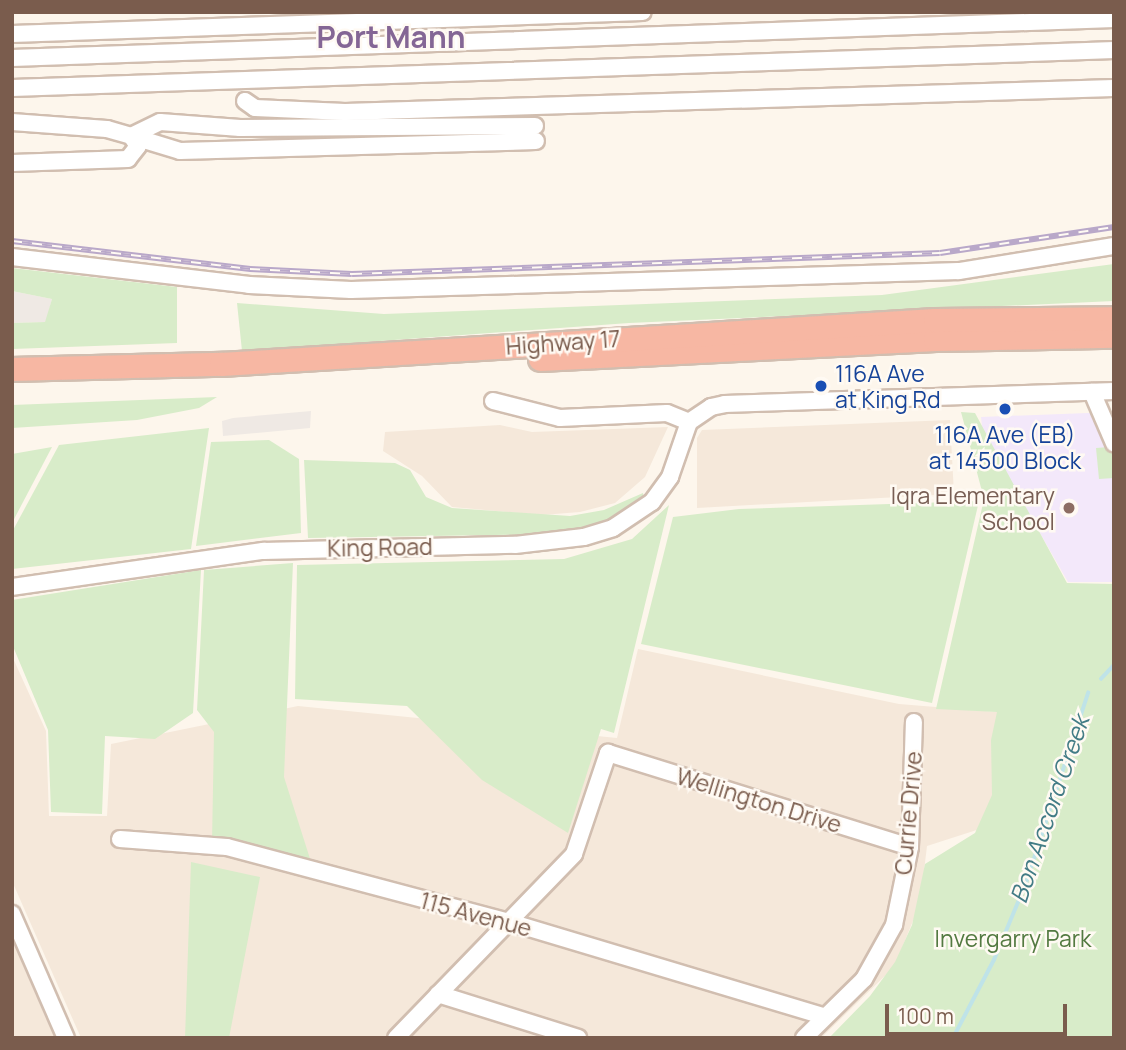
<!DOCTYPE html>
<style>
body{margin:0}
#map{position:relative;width:1126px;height:1050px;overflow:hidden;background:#fdf6ec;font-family:Manrope,sans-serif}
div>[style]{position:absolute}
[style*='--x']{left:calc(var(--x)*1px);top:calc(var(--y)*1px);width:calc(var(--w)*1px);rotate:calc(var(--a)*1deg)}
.residential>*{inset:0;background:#f5e8da}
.industrial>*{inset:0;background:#efe9e4}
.education>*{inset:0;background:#f3e8fa}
.green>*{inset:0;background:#d8ecc9}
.stream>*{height:3.5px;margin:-1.75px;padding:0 1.75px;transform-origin:1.75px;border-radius:1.75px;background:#bfe3e8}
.roads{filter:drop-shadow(2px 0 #d1beb0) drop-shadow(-2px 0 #d1beb0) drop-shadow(0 2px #d1beb0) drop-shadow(0 -2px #d1beb0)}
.minor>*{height:16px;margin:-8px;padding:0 8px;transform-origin:8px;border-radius:8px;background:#fff}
.highway>*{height:23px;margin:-11.5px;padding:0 11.5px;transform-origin:11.5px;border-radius:11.5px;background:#f7b7a3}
.rail>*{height:6px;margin-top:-3px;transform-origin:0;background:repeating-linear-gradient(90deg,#fffaf3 0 10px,#b9a8c9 0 20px);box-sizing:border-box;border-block:2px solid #b9a8c9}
.dots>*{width:19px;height:19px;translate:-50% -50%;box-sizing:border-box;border:4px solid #fffaf3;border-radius:50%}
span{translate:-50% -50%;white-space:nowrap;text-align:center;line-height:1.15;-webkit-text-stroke:5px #fffaf3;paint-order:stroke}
.street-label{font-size:23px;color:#7a5c4d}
.transit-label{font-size:23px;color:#164399}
.left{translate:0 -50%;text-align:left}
.education-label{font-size:23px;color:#785e54}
.right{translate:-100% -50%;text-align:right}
.park-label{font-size:23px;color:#537a41}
.water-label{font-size:24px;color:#437c86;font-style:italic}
.district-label{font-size:30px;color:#846695;font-weight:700}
.frame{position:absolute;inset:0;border:14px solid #7a5c4d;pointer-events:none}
.scale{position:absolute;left:885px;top:1004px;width:182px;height:32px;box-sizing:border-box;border:4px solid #7a5c4d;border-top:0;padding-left:9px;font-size:21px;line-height:24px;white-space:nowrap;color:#7a5c4d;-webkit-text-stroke:5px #fffaf3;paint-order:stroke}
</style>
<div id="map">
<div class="residential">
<i style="clip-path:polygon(950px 420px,954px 494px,697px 508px,697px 438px,702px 430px)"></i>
<i style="clip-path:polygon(500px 425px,532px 432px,668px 427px,645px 477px,615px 503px,580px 512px,542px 515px,452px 507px,422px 476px,383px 451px,385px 432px)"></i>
<i style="clip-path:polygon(638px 649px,899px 704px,997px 712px,999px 775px,986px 827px,927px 846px,920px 904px,894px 967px,821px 1038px,81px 1038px,12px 881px,12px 656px,46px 731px,49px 816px,107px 816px,111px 744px,298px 706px,617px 738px)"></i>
<i style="clip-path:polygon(12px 934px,58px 1038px,12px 1038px)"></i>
</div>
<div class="industrial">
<i style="clip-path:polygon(12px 291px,52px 299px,46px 322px,12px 323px)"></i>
<i style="clip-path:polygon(311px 411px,310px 428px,223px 436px,222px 421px,233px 418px)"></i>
</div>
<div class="education">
<i style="clip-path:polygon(1114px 412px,1114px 582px,1068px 582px,983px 434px,981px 417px)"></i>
</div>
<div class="green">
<i style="clip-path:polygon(1114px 264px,1114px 301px,629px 323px,242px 351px,237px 303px,384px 314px,882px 295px)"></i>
<i style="clip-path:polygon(12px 268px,177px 287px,177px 343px,12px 349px,12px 323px,45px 322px,52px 299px,12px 291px)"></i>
<i style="clip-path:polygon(217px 397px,199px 408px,137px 420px,12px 428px,12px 405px)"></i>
<i style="clip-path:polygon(961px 412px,975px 413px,1067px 583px,1114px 584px,1113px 1038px,829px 1038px,870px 996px,895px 962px,912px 925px,925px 864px,975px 833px,992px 795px,991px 740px,997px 712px,936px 709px,984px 499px)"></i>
<i style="clip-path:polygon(209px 428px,191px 549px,12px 569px,12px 532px,59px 445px)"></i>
<i style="clip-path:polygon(269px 440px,299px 459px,301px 533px,196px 546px,211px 442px)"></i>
<i style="clip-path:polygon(52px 447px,12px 523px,12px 454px)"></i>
<i style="clip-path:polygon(1109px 447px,1114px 456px,1114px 478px,1099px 479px,1096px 448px)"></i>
<i style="clip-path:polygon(304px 460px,395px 463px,410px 470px,426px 497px,452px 508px,570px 516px,604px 510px,643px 493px,644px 501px,610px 522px,566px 534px,308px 538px)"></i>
<i style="clip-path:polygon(979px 501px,932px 703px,641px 644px,673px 517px,739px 509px)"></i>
<i style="clip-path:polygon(669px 505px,614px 733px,601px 729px,568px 833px,482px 780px,407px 706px,295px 699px,297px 565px,564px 559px,632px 539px)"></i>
<i style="clip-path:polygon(293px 563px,284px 777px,312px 865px,212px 842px,214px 732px,197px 710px,204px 570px)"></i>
<i style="clip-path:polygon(201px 570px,193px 713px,155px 739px,105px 736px,102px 814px,51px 812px,48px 730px,12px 644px,12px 600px)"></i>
<i style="clip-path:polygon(191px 862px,260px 877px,229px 1038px,185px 1038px)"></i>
</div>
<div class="stream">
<i style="--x:1101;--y:679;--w:19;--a:-47"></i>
<i style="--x:953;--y:1038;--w:88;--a:-62.3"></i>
<i style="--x:994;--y:960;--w:83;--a:-67.4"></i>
<i style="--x:1026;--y:883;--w:200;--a:-71.9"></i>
</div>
<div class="roads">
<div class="minor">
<i style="--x:12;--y:34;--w:631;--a:-2"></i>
<i style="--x:12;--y:58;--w:1103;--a:-2.03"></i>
<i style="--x:12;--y:88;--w:1103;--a:-1.97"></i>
<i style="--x:245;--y:101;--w:12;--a:35"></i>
<i style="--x:255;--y:108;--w:90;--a:2.5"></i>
<i style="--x:345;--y:112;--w:769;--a:-1.79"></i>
<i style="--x:12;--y:122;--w:95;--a:4.2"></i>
<i style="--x:107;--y:129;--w:25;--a:16"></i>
<i style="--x:131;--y:136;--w:12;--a:55"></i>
<i style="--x:138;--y:146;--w:16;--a:128"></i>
<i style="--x:128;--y:159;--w:116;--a:178"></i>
<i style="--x:535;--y:126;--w:295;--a:179.6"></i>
<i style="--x:240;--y:128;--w:80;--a:-175.7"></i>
<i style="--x:160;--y:122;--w:32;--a:154"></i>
<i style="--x:131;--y:136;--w:51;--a:17"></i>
<i style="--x:180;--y:151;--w:356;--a:-1.6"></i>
<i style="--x:12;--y:257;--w:239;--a:6.7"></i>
<i style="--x:249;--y:285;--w:102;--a:2.8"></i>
<i style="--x:351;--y:290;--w:608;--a:-1.79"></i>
<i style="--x:959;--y:271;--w:157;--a:-9.2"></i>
<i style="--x:1092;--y:392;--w:56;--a:66.7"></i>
<i style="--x:493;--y:401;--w:69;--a:14.2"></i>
<i style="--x:560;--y:418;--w:107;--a:-2.7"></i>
<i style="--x:667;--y:413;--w:24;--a:22"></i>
<i style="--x:12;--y:587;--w:254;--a:-8.2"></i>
<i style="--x:263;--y:551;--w:252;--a:-1.4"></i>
<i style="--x:515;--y:545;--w:69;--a:-6.6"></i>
<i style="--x:584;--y:537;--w:30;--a:-17"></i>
<i style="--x:613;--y:528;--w:47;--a:-33.7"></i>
<i style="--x:652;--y:502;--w:31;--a:-54"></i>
<i style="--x:670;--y:477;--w:58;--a:-70.9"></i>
<i style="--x:689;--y:422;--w:27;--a:-34"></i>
<i style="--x:711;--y:407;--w:14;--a:-12"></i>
<i style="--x:725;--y:404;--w:389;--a:-1.9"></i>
<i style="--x:120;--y:839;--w:107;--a:4.3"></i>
<i style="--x:227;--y:847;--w:289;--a:14.9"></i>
<i style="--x:506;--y:921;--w:333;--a:16.7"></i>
<i style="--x:12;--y:914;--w:135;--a:66.5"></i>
<i style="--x:438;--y:994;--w:147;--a:17.4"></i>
<i style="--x:396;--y:1038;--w:256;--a:-45.9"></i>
<i style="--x:574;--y:854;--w:107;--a:-71.4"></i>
<i style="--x:608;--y:753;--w:316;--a:17.3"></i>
<i style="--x:804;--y:1038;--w:84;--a:-44.5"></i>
<i style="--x:864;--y:979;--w:62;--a:-60.9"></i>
<i style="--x:894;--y:925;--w:80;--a:-78.4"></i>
<i style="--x:910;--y:847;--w:125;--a:-88.2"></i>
</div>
<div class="highway">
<i style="--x:540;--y:359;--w:396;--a:-2.9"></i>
<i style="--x:935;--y:339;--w:179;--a:-1"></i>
<i style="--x:12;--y:369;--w:209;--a:-1.4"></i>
<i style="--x:221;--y:364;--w:715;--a:-3.53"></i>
<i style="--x:935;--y:320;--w:179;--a:-0.6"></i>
</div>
</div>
<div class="rail">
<i style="--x:12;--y:241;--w:240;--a:6.7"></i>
<i style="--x:250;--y:269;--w:102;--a:2.8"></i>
<i style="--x:352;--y:274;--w:588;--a:-2.05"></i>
<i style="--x:940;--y:253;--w:176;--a:-8.5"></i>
</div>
<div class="dots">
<i style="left:821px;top:386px;background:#1a4fb4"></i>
<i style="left:1005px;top:409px;background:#1a4fb4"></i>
<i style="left:1069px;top:508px;background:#8d6e63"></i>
</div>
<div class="street-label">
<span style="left:563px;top:342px;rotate:-4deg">Highway 17</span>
<span style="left:380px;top:547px;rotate:-1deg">King Road</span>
<span style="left:759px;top:800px;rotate:17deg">Wellington Drive</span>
<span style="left:908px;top:813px;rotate:-85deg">Currie Drive</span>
<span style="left:476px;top:914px;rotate:15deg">115 Avenue</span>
</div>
<div class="transit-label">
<span class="left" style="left:835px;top:386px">116A Ave<br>at King Rd</span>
<span style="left:1005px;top:447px">116A Ave (EB)<br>at 14500 Block</span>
</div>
<div class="education-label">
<span class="right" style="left:1055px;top:508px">Iqra Elementary<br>School</span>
</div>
<div class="park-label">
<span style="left:1013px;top:938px">Invergarry Park</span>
</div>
<div class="water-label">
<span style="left:1049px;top:809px;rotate:-71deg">Bon Accord Creek</span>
</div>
<div class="district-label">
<span style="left:391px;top:37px">Port Mann</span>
</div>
<div class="frame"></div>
<div class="scale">100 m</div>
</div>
